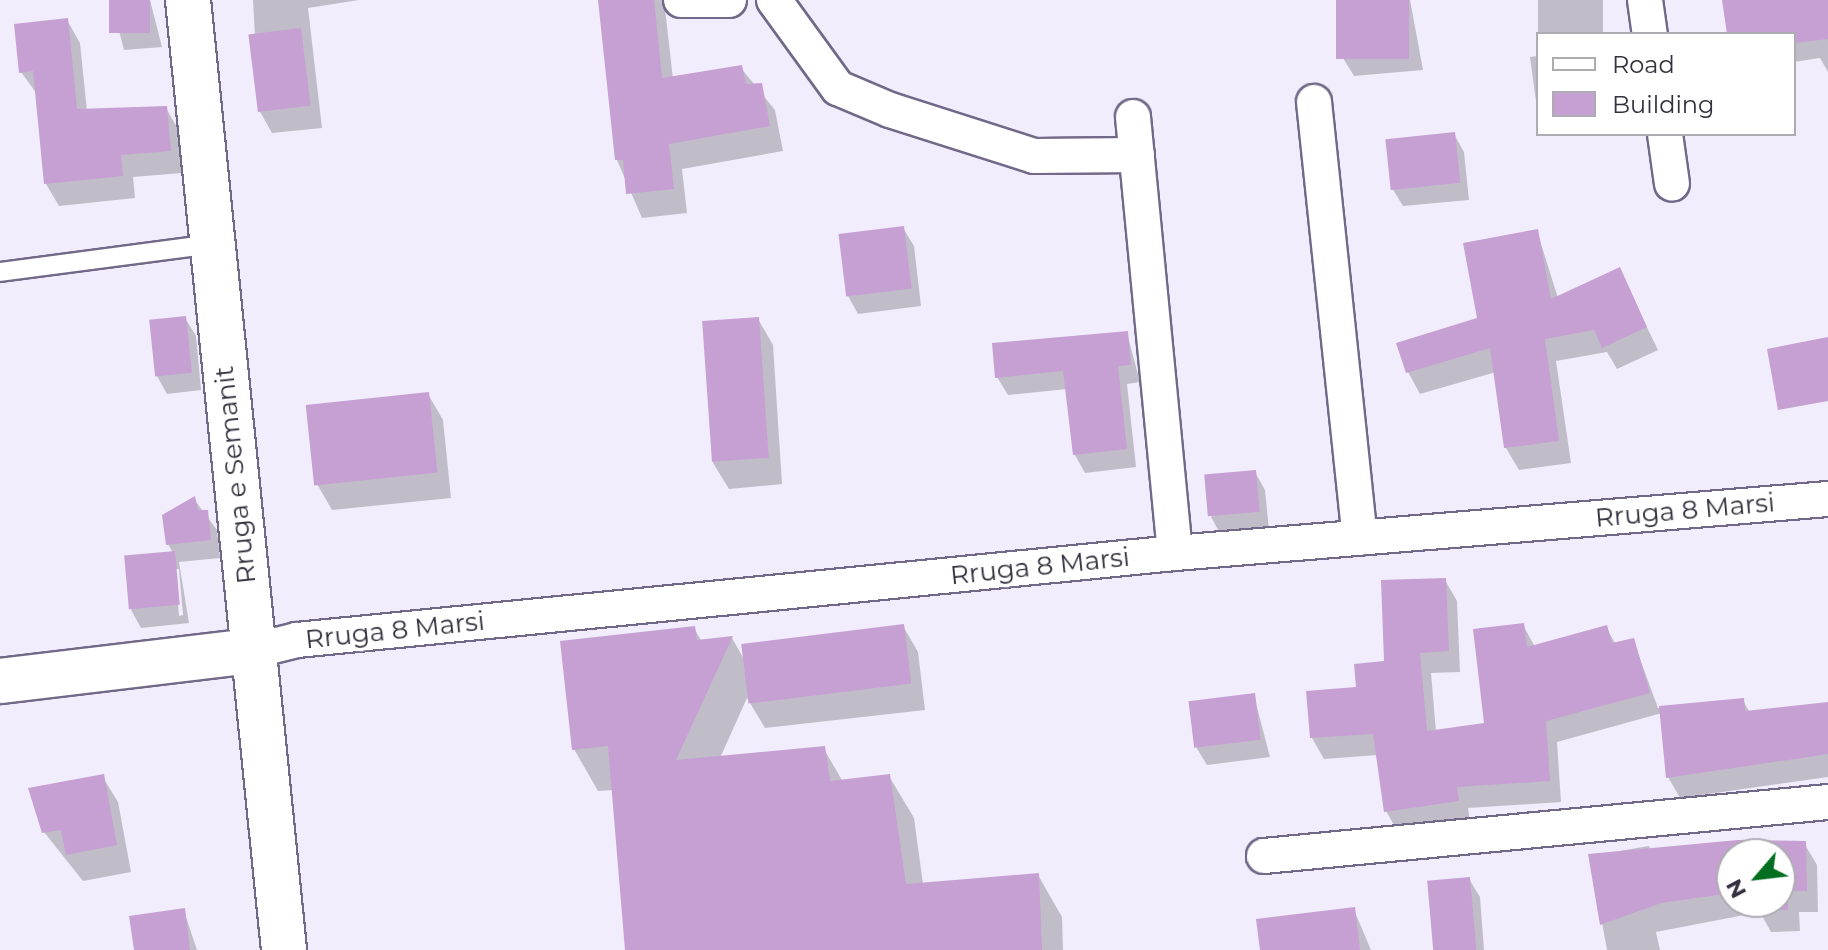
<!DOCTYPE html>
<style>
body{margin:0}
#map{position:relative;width:1828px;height:950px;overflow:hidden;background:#f1edfc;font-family:Montserrat,sans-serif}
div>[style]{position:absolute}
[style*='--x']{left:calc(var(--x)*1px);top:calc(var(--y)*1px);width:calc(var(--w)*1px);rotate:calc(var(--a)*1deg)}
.shadow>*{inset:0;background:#0003;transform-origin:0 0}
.building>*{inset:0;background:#c69fd3;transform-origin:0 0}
.roads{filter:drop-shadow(2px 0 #716988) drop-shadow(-2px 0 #716988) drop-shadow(0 2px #716988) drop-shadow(0 -2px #716988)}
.lane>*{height:18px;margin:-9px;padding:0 9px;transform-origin:9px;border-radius:9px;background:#fff}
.street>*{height:34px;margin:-17px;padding:0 17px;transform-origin:17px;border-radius:17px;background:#fff}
.secondary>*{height:44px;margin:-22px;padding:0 22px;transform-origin:22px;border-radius:22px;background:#fff}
span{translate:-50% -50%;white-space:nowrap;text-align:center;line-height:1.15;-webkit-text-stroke:7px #fff;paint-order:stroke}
.street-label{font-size:26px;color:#34303e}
.legend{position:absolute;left:1536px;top:32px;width:260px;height:104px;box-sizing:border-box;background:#fff;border:2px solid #aeacb2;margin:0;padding:10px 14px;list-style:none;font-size:24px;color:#34303e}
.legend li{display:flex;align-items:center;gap:16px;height:40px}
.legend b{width:40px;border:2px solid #aeacb2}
.north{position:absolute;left:1716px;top:838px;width:80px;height:80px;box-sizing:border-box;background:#fff;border:2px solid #aeacb2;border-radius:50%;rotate:242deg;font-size:22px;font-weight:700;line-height:32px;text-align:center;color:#34303e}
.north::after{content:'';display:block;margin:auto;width:28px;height:36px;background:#026f20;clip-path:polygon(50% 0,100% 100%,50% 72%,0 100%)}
</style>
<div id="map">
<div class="shadow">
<i style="clip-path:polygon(111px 0,150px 0,162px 47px,124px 50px)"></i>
<i style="clip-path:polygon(253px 0,359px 0,308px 8px,322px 128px,272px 133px,259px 110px)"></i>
<i style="clip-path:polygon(600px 0,664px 0,673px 79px,741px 68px,775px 110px,783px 151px,682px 169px,687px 213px,642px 218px,617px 160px)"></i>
<i style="clip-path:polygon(1347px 0,1410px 0,1423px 70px,1354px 76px,1343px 58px)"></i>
<i style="left:1538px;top:0;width:65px;height:34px"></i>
<i style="clip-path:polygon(1724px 0,1828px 0,1828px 72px,1820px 58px,1794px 62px,1794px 34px,1729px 34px)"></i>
<i style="clip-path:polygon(67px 20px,80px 43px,87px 111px,166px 108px,179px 131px,182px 173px,133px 177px,135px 198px,59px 206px,46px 184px,37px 94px,21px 72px)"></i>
<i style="clip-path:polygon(1538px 56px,1538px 116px,1530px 57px)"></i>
<i style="clip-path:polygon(1454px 134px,1464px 152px,1469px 200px,1403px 206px,1392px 188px)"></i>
<i style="clip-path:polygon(903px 228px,914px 246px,921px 306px,858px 314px,848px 296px)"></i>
<i style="clip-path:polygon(1537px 231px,1558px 298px,1619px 270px,1658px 350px,1617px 369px,1607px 352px,1556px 361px,1571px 463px,1519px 470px,1506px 448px,1496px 372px,1420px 394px,1408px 372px,1479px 320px)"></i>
<i style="clip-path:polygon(185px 318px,196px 336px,201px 390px,167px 394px,157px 376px)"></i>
<i style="clip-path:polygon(758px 319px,773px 345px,782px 484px,729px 489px,713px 463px)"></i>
<i style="clip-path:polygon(1127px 333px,1140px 382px,1127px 384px,1136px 467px,1085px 473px,1075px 455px,1067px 389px,1008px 395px,997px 377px)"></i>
<i style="clip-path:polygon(428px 394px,443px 420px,451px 498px,332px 510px,317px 484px)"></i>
<i style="clip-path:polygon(1255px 472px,1265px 490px,1269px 530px,1221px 535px,1211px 517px)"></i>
<i style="clip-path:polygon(evenodd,194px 499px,217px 530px,220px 558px,179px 562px,189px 623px,141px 628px,131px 610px,173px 553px,168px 544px,194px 499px,175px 569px,179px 569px,183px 615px,179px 616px,175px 569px)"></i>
<i style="clip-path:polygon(1445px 580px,1457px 601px,1460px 672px,1431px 673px,1436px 732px,1486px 724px,1523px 625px,1535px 647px,1606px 627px,1616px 645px,1633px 640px,1658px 708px,1743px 700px,1750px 713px,1828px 704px,1828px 777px,1680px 798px,1668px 777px,1662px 713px,1557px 742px,1561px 802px,1468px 808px,1470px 822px,1398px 832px,1386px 811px,1378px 755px,1324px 759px,1312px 738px,1309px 693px,1359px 689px,1386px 663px)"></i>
<i style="clip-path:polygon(903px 626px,918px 652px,925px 710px,765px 728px,747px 698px,720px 758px,824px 749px,843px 782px,889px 776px,914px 818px,923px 884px,1038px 875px,1062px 917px,1063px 950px,627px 950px,613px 790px,598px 791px,574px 749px,694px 628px,702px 642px,732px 638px,745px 661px)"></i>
<i style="clip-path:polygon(1254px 696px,1270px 757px,1207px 765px,1196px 747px)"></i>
<i style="clip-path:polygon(102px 776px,118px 802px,131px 872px,83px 881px,44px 832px)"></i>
<i style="clip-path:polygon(evenodd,1804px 843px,1817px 865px,1818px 912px,1799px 912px,1800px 931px,1771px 932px,1760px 912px,1656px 932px,1660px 950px,1607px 950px,1590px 856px,1649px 846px,1653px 854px,1804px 843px,1732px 854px,1780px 854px,1780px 902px,1732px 902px,1732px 854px)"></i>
<i style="clip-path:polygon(1469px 879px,1480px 897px,1484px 950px,1435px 950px)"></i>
<i style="clip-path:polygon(1354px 910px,1371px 950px,1262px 950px)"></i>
<i style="clip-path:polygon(184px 911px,197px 950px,136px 950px)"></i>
</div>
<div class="building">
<i style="left:109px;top:0;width:41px;height:33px"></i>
<i style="clip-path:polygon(598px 0,654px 0,662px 78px,742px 65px,746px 84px,762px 83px,770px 126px,669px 144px,674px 189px,626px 194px,623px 160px,615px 160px)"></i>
<i style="left:1336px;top:0;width:73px;height:59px"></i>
<i style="clip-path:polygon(1722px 0,1828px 0,1828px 39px,1794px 43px,1794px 34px,1727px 34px)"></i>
<i style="clip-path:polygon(68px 18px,77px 109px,167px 106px,171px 151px,121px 155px,123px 176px,44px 184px,33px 71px,19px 73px,14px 24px)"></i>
<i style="left:301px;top:28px;width:78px;height:53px;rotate:83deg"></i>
<i style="left:1455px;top:132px;width:51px;height:70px;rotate:84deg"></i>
<i style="left:904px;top:226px;width:63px;height:66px;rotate:83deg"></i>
<i style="clip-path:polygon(1538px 229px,1551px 299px,1620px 267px,1647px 327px,1602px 348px,1594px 330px,1545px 339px,1559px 441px,1504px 448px,1490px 348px,1406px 373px,1396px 343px,1477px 318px,1463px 243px)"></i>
<i style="left:186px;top:316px;width:57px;height:37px;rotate:84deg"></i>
<i style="left:759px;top:317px;width:141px;height:57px;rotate:86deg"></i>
<i style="clip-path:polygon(1128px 331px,1131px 365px,1118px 366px,1127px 449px,1073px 455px,1063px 371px,995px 378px,992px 343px)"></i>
<i style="clip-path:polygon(1828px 337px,1828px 401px,1778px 410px,1767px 349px)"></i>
<i style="left:429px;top:392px;width:81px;height:124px;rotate:84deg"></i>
<i style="left:1256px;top:470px;width:42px;height:52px;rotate:85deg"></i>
<i style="clip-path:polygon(195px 496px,198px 510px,208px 510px,211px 540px,166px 545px,162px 515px)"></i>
<i style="left:175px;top:551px;width:54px;height:51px;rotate:85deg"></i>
<i style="clip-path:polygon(1446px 578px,1449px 651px,1420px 653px,1427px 731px,1484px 723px,1473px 629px,1524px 623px,1527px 647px,1607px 625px,1612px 643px,1634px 638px,1650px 693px,1546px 721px,1550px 781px,1457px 787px,1459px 801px,1384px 812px,1373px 734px,1310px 738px,1306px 691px,1356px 687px,1354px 664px,1384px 661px,1381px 580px)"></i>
<i style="left:904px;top:624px;width:60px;height:164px;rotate:83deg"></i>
<i style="clip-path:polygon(695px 626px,697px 640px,733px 636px,676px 760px,825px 746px,830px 781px,890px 774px,906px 884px,1039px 873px,1042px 950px,625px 950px,608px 746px,572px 750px,560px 641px)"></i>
<i style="left:1255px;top:693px;width:47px;height:67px;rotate:83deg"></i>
<i style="clip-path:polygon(1744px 698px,1745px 711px,1828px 702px,1828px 754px,1666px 778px,1659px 706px)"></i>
<i style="clip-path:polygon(104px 774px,117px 845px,66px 855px,61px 830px,42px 833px,28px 788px)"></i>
<i style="clip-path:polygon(1738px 840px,1806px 841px,1807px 891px,1788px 891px,1788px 910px,1757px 911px,1757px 902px,1780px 902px,1780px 854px,1732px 854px,1732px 893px,1661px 903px,1600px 925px,1588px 854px)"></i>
<i style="left:1470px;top:877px;width:73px;height:43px;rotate:85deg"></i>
<i style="clip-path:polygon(1355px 907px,1360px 950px,1260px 950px,1256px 919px)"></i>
<i style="clip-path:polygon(185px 908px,190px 950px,134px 950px,129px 916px)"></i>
</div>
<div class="roads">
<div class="lane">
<i style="--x:0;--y:272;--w:215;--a:-7.5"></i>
</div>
<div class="street">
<i style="--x:681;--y:0;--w:48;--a:0"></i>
<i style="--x:774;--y:0;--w:109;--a:54"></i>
<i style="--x:838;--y:88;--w:56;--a:22.9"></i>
<i style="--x:890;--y:110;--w:151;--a:17.7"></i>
<i style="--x:1034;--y:156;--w:103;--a:-0.6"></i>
<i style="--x:1645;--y:0;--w:34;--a:82"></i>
<i style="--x:1314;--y:102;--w:438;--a:84"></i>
<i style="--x:1133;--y:117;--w:438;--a:84.5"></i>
<i style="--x:1665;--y:134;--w:50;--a:82"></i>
<i style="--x:253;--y:651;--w:45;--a:-14"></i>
<i style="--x:297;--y:640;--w:882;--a:-5.66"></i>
<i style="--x:1175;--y:553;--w:655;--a:-4.73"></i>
<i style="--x:1264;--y:856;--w:567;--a:-5.47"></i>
</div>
<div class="secondary">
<i style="--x:188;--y:0;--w:955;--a:84.23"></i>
<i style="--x:0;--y:681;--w:255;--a:-6.8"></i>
</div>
</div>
<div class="street-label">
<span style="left:236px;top:475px;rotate:-96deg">Rruga e Semanit</span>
<span style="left:1685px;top:511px;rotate:-5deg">Rruga 8 Marsi</span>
<span style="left:1040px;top:567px;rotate:-6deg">Rruga 8 Marsi</span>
<span style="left:395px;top:631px;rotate:-6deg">Rruga 8 Marsi</span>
</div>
<ul class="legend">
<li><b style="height:10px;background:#fff"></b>Road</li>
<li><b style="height:22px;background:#c69fd3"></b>Building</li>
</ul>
<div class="north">N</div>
</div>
